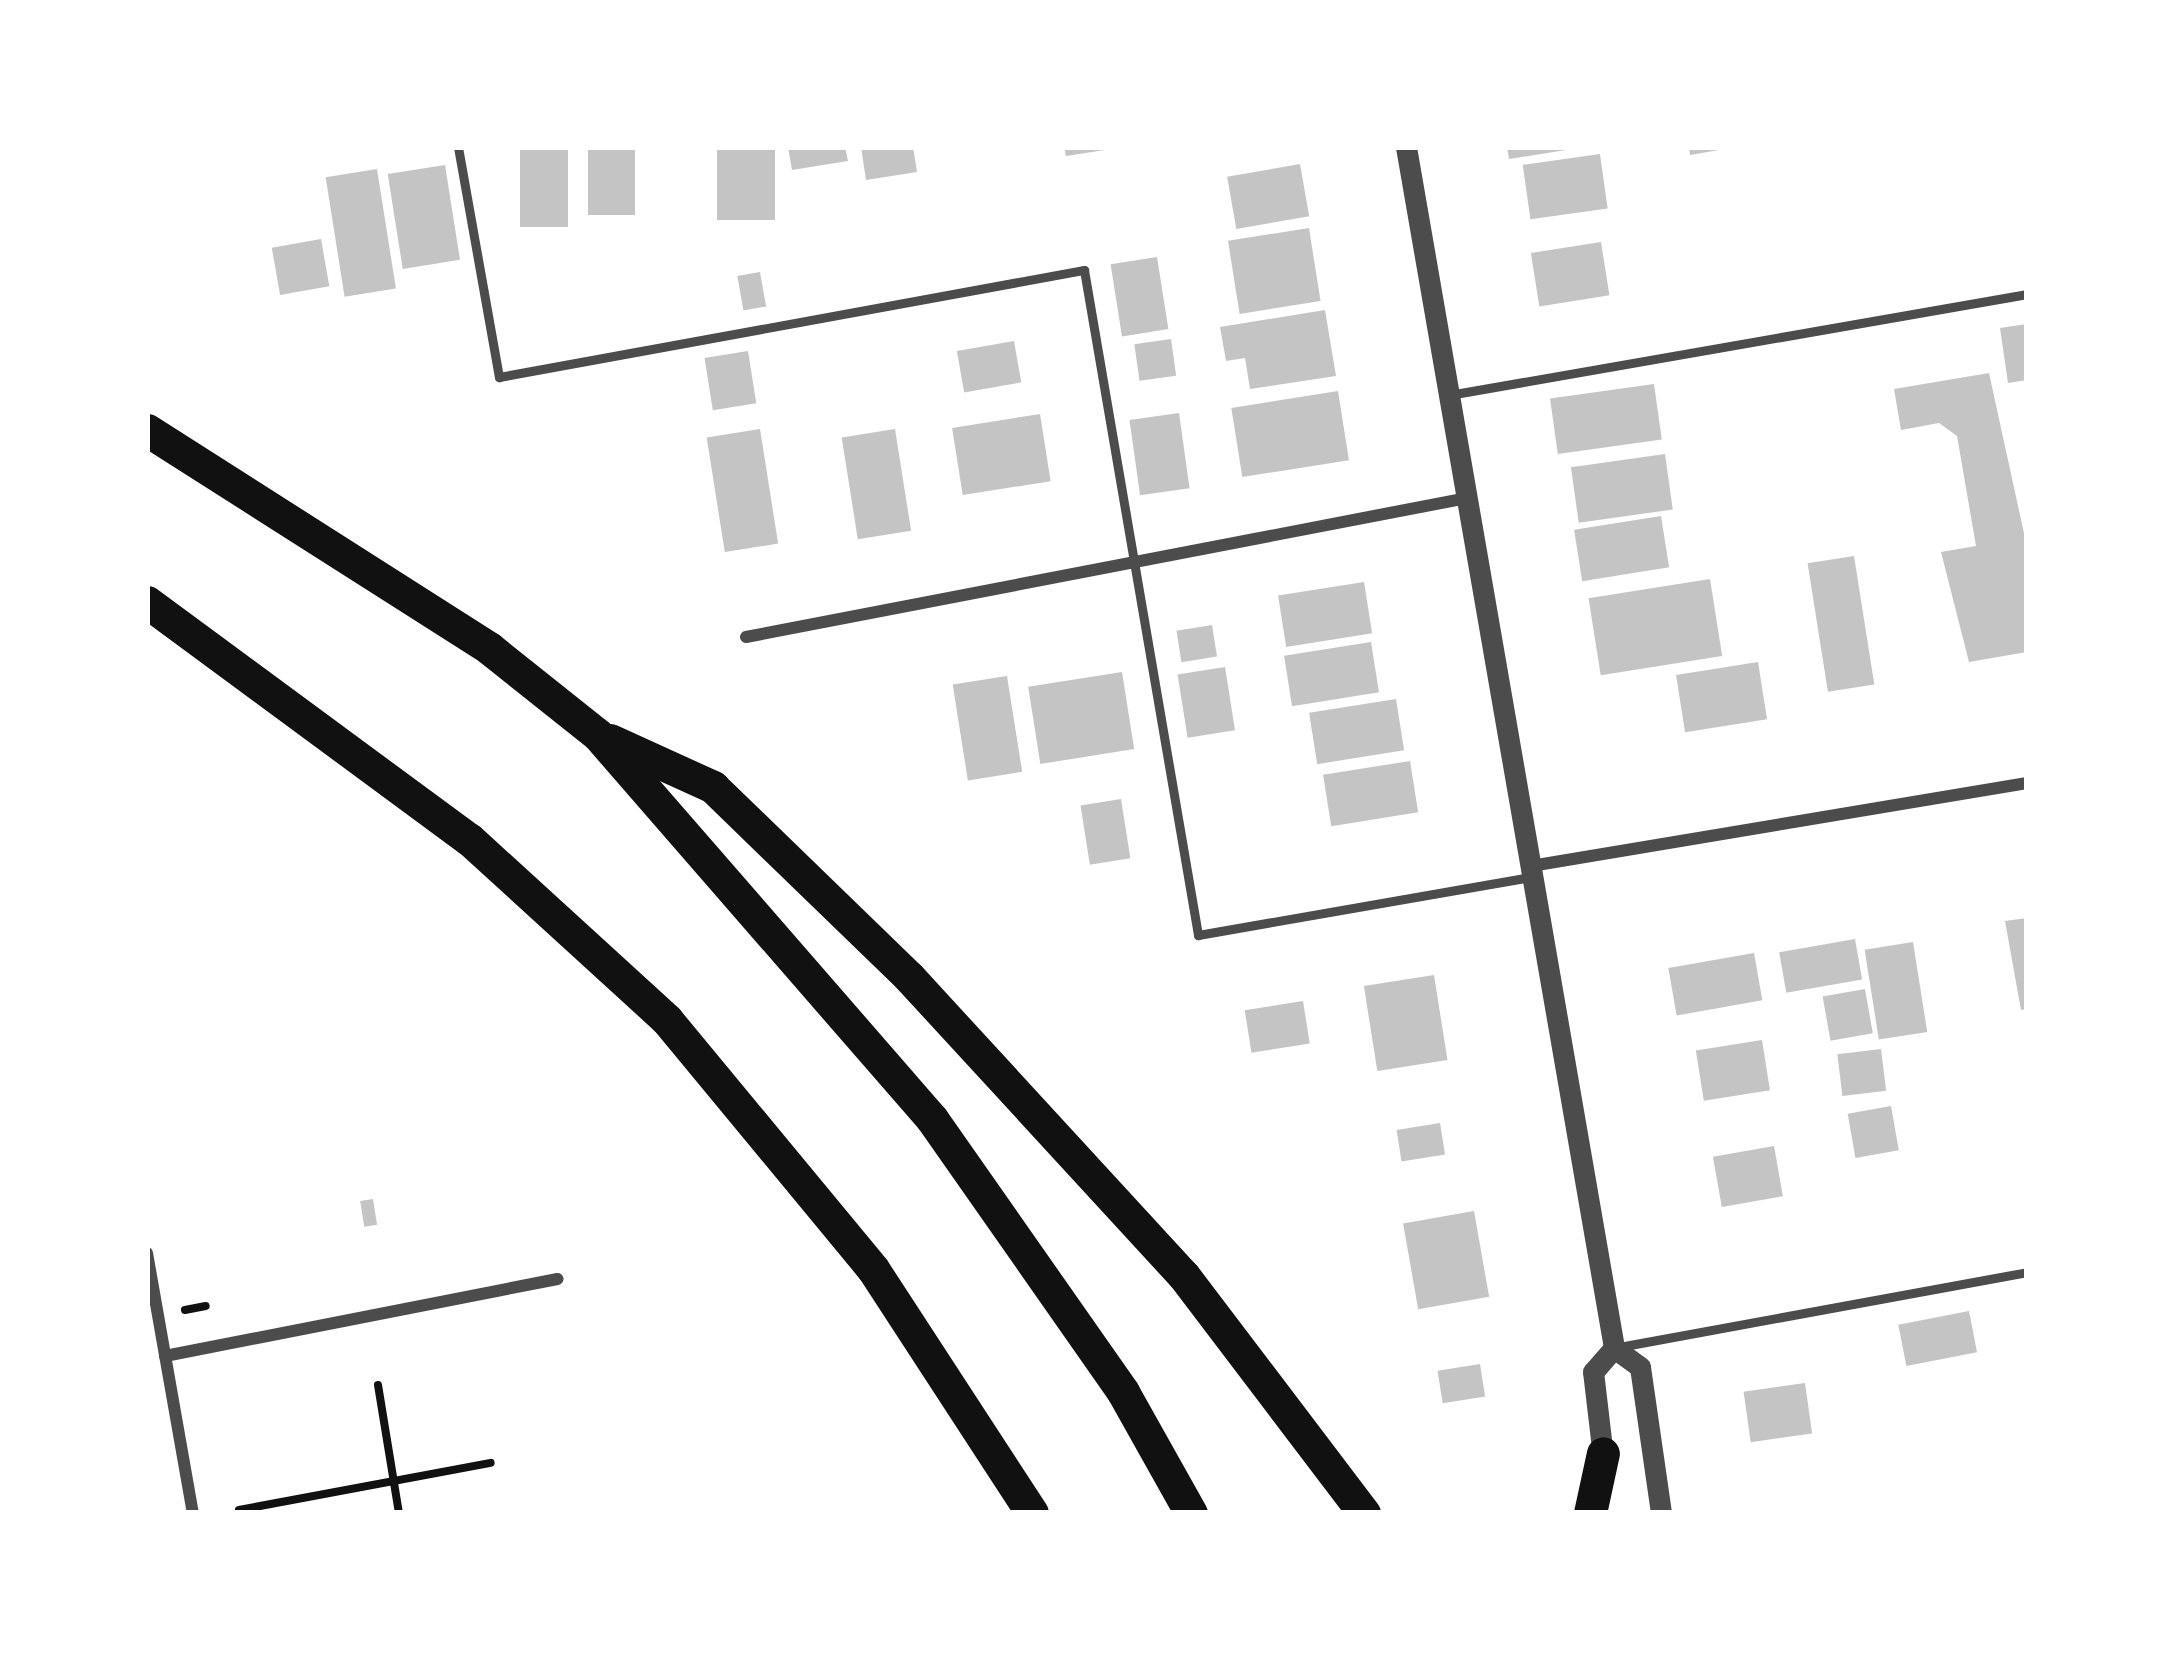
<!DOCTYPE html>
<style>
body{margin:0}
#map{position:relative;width:2174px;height:1660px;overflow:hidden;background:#fff;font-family:"Roboto Condensed",sans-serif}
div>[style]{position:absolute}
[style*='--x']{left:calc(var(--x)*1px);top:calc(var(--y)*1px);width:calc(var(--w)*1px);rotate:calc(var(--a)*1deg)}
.building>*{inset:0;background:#c4c4c4;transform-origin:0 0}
.path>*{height:8px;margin:-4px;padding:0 4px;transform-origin:4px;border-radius:4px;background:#111}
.service>*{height:9px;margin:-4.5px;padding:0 4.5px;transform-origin:4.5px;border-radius:4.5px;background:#4c4c4c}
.minor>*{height:12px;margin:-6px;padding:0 6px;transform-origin:6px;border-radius:6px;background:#4c4c4c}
.tertiary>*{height:21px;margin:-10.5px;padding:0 10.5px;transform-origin:10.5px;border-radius:10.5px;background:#4c4c4c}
.motorway>*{height:33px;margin:-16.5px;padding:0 16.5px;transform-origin:16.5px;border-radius:16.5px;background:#111}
span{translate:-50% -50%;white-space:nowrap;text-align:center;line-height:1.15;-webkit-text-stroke:9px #fff;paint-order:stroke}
.frame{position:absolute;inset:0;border:150px solid #fff;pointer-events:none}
</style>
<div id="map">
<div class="building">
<i style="left:520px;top:147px;width:48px;height:80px"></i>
<i style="left:588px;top:147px;width:47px;height:68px"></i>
<i style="left:717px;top:147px;width:58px;height:73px"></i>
<i style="clip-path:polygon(788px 147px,845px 147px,848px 161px,792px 170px)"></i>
<i style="clip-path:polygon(861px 147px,913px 147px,917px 172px,866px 180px)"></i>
<i style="clip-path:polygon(1064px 147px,1104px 147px,1105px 150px,1066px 156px)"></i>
<i style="clip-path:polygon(1507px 147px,1566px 147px,1566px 150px,1509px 159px)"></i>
<i style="clip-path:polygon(1689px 147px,1724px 147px,1725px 149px,1690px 155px)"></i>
<i style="left:1600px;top:154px;width:55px;height:78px;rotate:82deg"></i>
<i style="left:1300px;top:164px;width:53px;height:74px;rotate:80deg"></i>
<i style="left:445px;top:165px;width:96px;height:58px;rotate:81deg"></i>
<i style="left:377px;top:169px;width:121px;height:52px;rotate:81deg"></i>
<i style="left:1309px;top:228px;width:74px;height:82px;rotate:81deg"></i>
<i style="left:321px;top:239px;width:48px;height:50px;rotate:80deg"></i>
<i style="left:1601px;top:242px;width:54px;height:71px;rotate:81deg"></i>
<i style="left:1157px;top:257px;width:73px;height:47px;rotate:81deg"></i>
<i style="left:760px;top:272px;width:35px;height:23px;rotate:80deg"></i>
<i style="clip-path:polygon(1325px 310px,1336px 376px,1250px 389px,1245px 358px,1226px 361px,1220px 327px)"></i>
<i style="clip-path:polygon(2027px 324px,2027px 380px,2008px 383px,2000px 328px)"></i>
<i style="left:1171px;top:339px;width:37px;height:37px;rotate:82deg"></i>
<i style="left:1014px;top:341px;width:42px;height:58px;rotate:80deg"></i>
<i style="left:748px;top:351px;width:53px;height:44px;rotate:81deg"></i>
<i style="clip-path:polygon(1989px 373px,2027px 547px,2027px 652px,1969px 662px,1941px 552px,1976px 546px,1957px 436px,1939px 423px,1901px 430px,1894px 389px)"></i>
<i style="left:1654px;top:384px;width:56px;height:105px;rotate:82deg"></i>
<i style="left:1338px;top:391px;width:70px;height:108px;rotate:81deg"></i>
<i style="left:1179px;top:413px;width:76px;height:50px;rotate:82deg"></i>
<i style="left:1040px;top:414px;width:68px;height:89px;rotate:81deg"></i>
<i style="left:760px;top:429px;width:116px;height:54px;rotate:81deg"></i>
<i style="left:895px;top:429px;width:103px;height:54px;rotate:81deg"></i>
<i style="left:1665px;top:454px;width:56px;height:95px;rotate:82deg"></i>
<i style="left:1661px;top:516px;width:52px;height:88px;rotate:81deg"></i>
<i style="left:1854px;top:556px;width:130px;height:47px;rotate:81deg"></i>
<i style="left:1710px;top:579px;width:78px;height:123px;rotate:81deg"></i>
<i style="left:1364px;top:582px;width:52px;height:87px;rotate:81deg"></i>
<i style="left:1212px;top:625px;width:32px;height:36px;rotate:81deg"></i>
<i style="left:1371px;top:642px;width:51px;height:88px;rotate:81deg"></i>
<i style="left:1758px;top:662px;width:58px;height:83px;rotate:81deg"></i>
<i style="left:1225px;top:667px;width:64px;height:48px;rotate:81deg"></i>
<i style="left:1122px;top:672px;width:78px;height:95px;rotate:81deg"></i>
<i style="left:1007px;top:676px;width:97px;height:55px;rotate:81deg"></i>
<i style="left:1396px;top:699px;width:52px;height:88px;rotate:81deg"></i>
<i style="left:1410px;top:761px;width:52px;height:88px;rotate:81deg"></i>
<i style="left:1121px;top:799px;width:60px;height:41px;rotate:81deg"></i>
<i style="clip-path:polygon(2027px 918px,2027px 1009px,2021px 1010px,2005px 921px)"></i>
<i style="left:1855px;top:939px;width:41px;height:77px;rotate:80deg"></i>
<i style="left:1913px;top:942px;width:91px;height:49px;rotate:81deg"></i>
<i style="left:1754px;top:953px;width:48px;height:87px;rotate:80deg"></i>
<i style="left:1434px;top:975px;width:86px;height:71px;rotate:81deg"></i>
<i style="left:1865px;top:989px;width:45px;height:43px;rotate:80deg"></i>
<i style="left:1303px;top:1001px;width:43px;height:59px;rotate:81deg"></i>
<i style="left:1762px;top:1040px;width:51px;height:67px;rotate:81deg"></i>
<i style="left:1881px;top:1049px;width:42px;height:44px;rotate:83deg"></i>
<i style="left:1891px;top:1106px;width:45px;height:44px;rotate:80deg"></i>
<i style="left:1440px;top:1123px;width:32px;height:44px;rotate:81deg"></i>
<i style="left:1774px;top:1146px;width:51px;height:62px;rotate:80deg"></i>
<i style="left:373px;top:1199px;width:26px;height:13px;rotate:81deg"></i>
<i style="left:1474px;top:1211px;width:87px;height:72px;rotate:80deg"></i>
<i style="left:1969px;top:1311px;width:42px;height:72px;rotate:79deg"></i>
<i style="left:1480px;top:1364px;width:33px;height:43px;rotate:81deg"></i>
<i style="left:1805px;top:1383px;width:51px;height:62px;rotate:82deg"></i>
</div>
<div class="path">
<i style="--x:185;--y:1310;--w:21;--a:-11"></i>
<i style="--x:378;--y:1385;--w:130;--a:80.7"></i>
<i style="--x:239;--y:1510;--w:256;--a:-10.6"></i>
</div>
<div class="service">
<i style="--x:458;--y:147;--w:234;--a:79.9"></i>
<i style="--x:499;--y:377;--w:595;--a:-10.37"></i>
<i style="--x:1084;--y:270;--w:675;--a:80.27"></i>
<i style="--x:1198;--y:935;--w:339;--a:-9.9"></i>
<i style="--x:1449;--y:395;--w:587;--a:-9.91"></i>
<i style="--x:1619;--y:1347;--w:415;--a:-10.4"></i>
</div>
<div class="minor">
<i style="--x:746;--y:637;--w:734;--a:-10.91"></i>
<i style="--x:1531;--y:866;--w:503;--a:-9.5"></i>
<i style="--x:147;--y:1253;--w:264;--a:80"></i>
<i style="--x:165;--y:1356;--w:400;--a:-11.1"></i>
</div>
<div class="tertiary">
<i style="--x:1406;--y:147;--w:1219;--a:80.17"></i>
<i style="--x:1614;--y:1348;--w:32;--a:36"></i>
<i style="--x:1640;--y:1367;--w:148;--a:81.8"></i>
<i style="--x:1604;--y:1465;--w:94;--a:-96.7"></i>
<i style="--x:1593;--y:1372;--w:32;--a:-49"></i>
</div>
<div class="motorway">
<i style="--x:147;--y:430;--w:406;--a:32.5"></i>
<i style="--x:489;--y:648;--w:139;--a:38.6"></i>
<i style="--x:598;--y:735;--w:509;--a:48.98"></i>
<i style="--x:932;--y:1119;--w:333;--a:55"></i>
<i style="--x:1123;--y:1392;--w:139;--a:60.7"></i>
<i style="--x:147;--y:602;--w:400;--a:36.4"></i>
<i style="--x:469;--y:839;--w:268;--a:42.4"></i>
<i style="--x:667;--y:1020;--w:323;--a:50.4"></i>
<i style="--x:873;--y:1269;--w:291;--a:56.9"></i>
<i style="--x:610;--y:740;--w:113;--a:24.5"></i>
<i style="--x:713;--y:787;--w:273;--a:44.1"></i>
<i style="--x:909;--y:977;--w:406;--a:47.4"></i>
<i style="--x:1184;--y:1276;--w:298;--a:52.8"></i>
<i style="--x:1590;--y:1513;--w:61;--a:-77.8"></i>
</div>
<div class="frame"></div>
</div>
